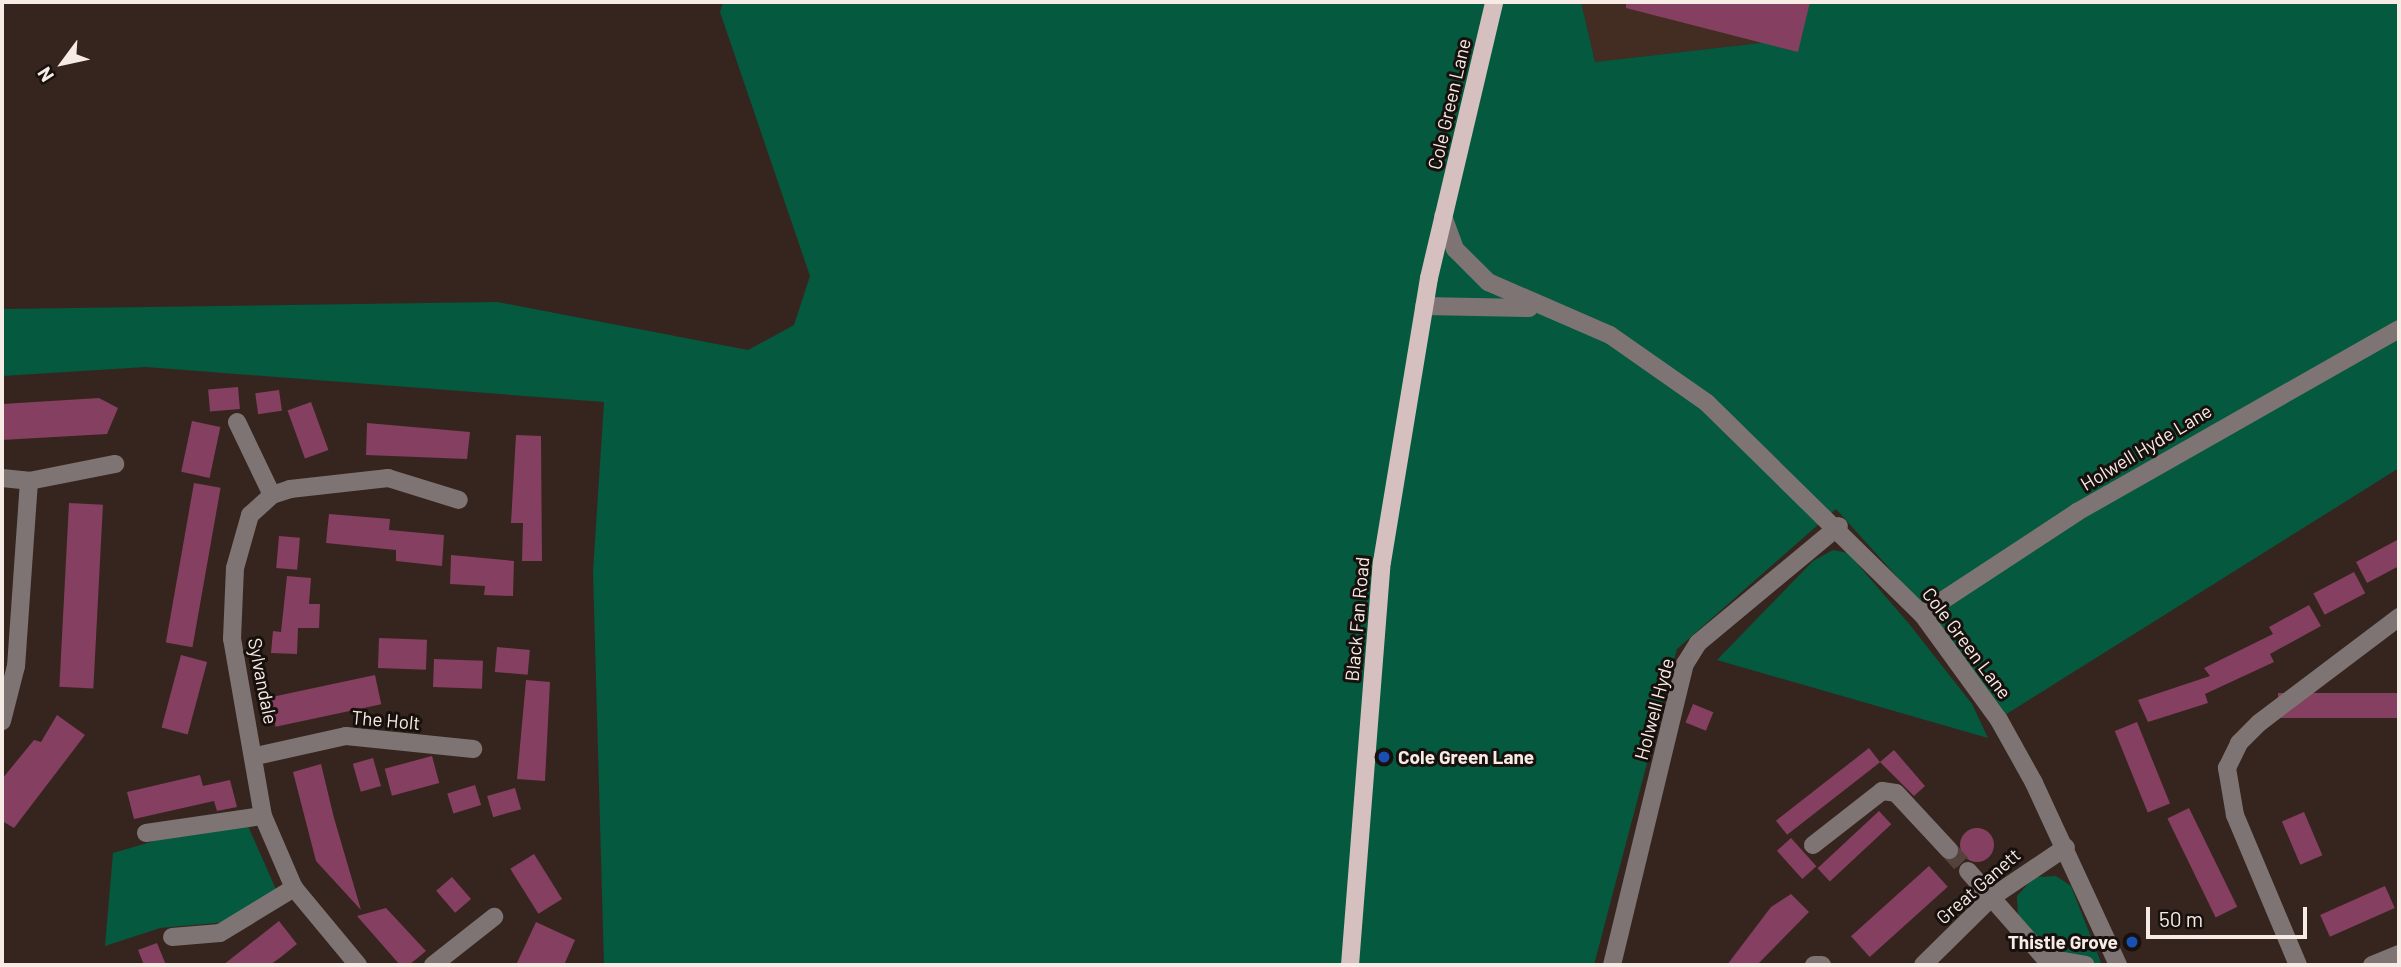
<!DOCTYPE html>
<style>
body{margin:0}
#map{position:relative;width:2401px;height:967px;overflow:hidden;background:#36251e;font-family:Barlow,sans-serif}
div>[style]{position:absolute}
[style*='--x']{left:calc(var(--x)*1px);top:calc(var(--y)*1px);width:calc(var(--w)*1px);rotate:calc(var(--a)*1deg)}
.built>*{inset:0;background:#432d23}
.green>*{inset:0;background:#05593e}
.building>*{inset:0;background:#853f60;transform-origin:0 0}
.round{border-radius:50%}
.minor-tunnel>*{height:18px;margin-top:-9px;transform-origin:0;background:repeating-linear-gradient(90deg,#53433c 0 18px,transparent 0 27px)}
.minor>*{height:18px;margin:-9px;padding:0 9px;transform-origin:9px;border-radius:9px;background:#7f7474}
.major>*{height:18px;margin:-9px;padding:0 9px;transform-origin:9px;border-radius:9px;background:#d5c0bf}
.dots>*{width:19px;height:19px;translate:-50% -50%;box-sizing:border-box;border:4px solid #18100d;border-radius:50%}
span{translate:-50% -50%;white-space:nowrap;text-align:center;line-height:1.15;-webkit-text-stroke:6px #18100d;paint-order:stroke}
.street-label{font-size:19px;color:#f7ebe6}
.poi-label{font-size:19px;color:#f7ebe6;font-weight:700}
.left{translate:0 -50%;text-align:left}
.right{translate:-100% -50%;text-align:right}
.frame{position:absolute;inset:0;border:4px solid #f7ebe6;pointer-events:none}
.north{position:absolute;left:28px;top:28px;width:70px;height:70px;-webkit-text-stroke:5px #18100d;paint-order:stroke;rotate:237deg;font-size:19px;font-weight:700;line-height:28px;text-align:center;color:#f7ebe6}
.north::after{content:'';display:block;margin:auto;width:24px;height:32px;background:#f7ebe6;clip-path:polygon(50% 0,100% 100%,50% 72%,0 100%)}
.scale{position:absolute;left:2146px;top:907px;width:161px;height:32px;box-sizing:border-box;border:4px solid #f7ebe6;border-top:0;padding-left:9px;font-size:21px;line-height:24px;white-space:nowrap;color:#f7ebe6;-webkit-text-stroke:5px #18100d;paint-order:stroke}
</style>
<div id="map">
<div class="built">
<i style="clip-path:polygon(1581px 2px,1804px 2px,1795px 39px,1595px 62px)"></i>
</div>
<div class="green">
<i style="clip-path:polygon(723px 2px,1581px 2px,1595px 62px,1795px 39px,1804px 2px,2399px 2px,2399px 468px,2005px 715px,1917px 599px,1836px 509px,1677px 649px,1594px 965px,604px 965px,593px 572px,604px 402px,146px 367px,2px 376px,2px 309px,497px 302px,748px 350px,794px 325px,810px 276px,720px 12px)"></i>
<i style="clip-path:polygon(1833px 550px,1848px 553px,1910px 625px,1972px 704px,1988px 738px,1717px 660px,1813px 561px)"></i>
<i style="clip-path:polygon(248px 826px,278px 894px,227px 922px,160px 928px,105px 946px,113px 853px,175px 835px)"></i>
<i style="clip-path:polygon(2056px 876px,2071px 886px,2102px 965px,2057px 965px,2018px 917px,2017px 896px,2034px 877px)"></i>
</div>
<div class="building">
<i style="clip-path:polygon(1626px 2px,1810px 2px,1798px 52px,1626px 8px)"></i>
<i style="left:238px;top:387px;width:22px;height:30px;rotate:85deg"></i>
<i style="left:279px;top:390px;width:21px;height:24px;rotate:82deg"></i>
<i style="clip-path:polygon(99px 398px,118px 408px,107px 434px,2px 440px,2px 404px)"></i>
<i style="left:311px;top:402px;width:51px;height:25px;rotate:70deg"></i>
<i style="left:192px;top:421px;width:29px;height:52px;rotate:12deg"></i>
<i style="clip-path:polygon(367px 423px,470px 432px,467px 459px,366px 455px)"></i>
<i style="clip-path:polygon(516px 435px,541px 436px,542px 561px,522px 561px,523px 523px,511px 523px)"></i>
<i style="left:194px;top:483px;width:27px;height:162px;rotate:10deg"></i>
<i style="left:69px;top:503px;width:34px;height:184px;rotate:3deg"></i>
<i style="clip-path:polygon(329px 514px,390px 519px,389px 530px,444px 535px,442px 566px,396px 561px,396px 550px,326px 543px)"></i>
<i style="left:279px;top:536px;width:21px;height:32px;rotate:5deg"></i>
<i style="clip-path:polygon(2399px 539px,2399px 566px,2367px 583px,2356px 562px)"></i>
<i style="clip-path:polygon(451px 555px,514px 561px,513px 596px,484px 595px,485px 586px,450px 584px)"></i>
<i style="left:2354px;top:572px;width:24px;height:46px;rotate:62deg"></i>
<i style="clip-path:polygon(287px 576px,311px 578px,309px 604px,320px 604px,319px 628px,298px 628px,297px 654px,271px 653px,273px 631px,281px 632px)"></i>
<i style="clip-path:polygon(2309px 605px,2321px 626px,2270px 654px,2274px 662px,2205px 694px,2208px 703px,2148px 722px,2138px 700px,2210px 676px,2204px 668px,2273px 634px,2269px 627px)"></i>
<i style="left:379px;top:638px;width:48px;height:30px;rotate:2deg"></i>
<i style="left:497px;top:647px;width:33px;height:25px;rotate:5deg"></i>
<i style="left:181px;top:655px;width:27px;height:75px;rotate:15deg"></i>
<i style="left:434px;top:659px;width:49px;height:28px;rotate:2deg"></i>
<i style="left:375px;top:675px;width:30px;height:108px;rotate:78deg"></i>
<i style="clip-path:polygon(526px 680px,550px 682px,545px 781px,517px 779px)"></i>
<i style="left:2399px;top:693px;width:25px;height:121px;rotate:90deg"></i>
<i style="left:1693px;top:704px;width:22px;height:20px;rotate:22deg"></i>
<i style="clip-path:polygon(57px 715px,85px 735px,14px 828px,2px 821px,2px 779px,34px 740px,41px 742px)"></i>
<i style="left:2137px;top:722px;width:88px;height:24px;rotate:68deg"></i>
<i style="left:1869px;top:748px;width:18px;height:118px;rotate:52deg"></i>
<i style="clip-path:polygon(1894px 750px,1925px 786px,1914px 796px,1880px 762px)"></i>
<i style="left:432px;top:756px;width:28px;height:49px;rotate:75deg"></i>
<i style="left:373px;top:758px;width:29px;height:21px;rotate:74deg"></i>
<i style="clip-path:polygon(321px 764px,334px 818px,361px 910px,316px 861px,293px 772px)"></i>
<i style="clip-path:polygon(200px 775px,203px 786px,230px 780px,237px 807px,217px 811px,214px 801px,134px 819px,127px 792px)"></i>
<i style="left:475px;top:785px;width:21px;height:29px;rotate:73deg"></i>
<i style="left:515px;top:788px;width:22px;height:29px;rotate:74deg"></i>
<i style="left:2189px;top:808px;width:110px;height:24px;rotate:64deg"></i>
<i style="left:1879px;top:811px;width:18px;height:84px;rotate:47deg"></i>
<i style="left:2304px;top:812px;width:47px;height:24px;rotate:67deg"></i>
<i class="round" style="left:1960px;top:828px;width:34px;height:34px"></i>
<i style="left:1791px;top:838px;width:38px;height:19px;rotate:48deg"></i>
<i style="left:534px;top:854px;width:53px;height:28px;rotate:58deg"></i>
<i style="left:1929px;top:866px;width:28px;height:105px;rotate:48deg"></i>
<i style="left:452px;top:877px;width:29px;height:21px;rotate:49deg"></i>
<i style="left:2385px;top:886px;width:24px;height:71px;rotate:66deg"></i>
<i style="clip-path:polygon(1791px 894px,1809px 912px,1757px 965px,1727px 965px,1771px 907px)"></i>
<i style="clip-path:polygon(386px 908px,426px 951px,409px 965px,400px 965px,357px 916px)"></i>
<i style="clip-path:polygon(279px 921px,297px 944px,281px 957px,270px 965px,223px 965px)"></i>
<i style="clip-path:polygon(536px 922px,575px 940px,564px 965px,516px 965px)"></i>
<i style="clip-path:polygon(157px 943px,166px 965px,144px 965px,138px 950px)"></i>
</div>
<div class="minor-tunnel">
<i style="--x:1949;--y:850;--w:28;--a:48"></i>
</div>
<div class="minor">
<i style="--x:1443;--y:216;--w:35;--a:70"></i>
<i style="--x:1455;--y:249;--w:47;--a:45"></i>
<i style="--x:1488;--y:282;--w:133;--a:23.5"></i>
<i style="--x:1610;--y:335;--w:118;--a:35"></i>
<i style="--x:1707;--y:403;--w:301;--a:44.5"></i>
<i style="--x:1922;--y:614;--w:131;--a:54"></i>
<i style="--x:1999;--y:720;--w:72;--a:60.9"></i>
<i style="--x:2034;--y:783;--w:200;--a:65.2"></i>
<i style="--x:1424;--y:306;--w:105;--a:1.1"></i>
<i style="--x:237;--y:422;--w:81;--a:64.4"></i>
<i style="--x:2;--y:478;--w:27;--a:6"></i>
<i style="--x:29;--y:481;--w:185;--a:94"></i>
<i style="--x:16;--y:666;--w:57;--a:104.3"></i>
<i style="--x:29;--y:481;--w:88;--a:-11.2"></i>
<i style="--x:1922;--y:614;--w:186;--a:-33.3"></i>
<i style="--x:2077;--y:512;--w:370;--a:-29.6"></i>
<i style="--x:256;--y:756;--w:92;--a:-12.5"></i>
<i style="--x:346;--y:736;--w:128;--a:5.8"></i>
<i style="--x:146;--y:833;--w:118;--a:-8.3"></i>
<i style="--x:1813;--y:845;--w:88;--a:-38"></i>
<i style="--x:1882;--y:791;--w:14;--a:8"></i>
<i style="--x:1896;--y:793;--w:78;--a:47.1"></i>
<i style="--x:1968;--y:871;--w:125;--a:48.6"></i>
<i style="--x:172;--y:937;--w:48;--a:-4.8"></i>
<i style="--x:220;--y:933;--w:87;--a:-31.3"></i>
<i style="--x:2047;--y:958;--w:39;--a:10"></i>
<i style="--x:358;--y:965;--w:100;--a:-129.7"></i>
<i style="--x:294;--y:888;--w:78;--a:-113.3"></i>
<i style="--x:263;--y:816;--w:180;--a:-99.9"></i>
<i style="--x:232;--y:639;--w:71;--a:-87.6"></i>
<i style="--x:235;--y:568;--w:55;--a:-74.2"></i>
<i style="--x:250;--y:515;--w:30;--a:-42"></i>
<i style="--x:272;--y:495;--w:19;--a:-18"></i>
<i style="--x:290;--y:489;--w:99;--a:-6.4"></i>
<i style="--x:388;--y:478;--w:74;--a:17.2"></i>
<i style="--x:433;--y:965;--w:78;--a:-38.2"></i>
<i style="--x:1612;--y:965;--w:310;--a:-76.4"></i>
<i style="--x:1685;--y:664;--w:25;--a:-58"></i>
<i style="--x:1698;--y:643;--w:183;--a:-39.7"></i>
<i style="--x:1814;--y:965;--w:8;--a:0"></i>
<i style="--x:1923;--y:965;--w:97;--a:-44.6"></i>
<i style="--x:1992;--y:897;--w:89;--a:-34"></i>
<i style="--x:2298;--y:965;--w:163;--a:-112.8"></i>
<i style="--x:2235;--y:815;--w:48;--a:-99.7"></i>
<i style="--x:2227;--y:768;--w:28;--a:-64"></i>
<i style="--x:2239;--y:743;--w:28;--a:-45"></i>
<i style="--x:2259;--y:723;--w:176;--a:-37.1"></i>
<i style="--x:2372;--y:965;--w:29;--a:-22"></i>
</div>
<div class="major">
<i style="--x:1350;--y:965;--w:404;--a:-85.5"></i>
<i style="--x:1382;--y:562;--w:288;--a:-80.6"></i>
<i style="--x:1429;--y:278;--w:284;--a:-76.7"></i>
</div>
<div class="dots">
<i style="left:1384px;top:757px;background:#1a4fb4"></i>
<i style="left:2132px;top:942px;background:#1a4fb4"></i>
</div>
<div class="street-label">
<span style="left:1449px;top:104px;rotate:-77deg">Cole Green Lane</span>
<span style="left:2146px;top:447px;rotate:-31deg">Holwell Hyde Lane</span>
<span style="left:1357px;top:619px;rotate:-85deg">Black Fan Road</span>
<span style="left:1967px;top:643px;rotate:53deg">Cole Green Lane</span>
<span style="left:263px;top:681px;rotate:79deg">Sylvandale</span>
<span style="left:1654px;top:709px;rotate:-75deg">Holwell Hyde</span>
<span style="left:386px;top:720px;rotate:5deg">The Holt</span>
<span style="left:1978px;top:886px;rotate:-41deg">Great Ganett</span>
</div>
<div class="poi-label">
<span class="left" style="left:1398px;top:757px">Cole Green Lane</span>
<span class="right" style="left:2118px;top:942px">Thistle Grove</span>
</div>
<div class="frame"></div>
<div class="north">N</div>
<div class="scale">50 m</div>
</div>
